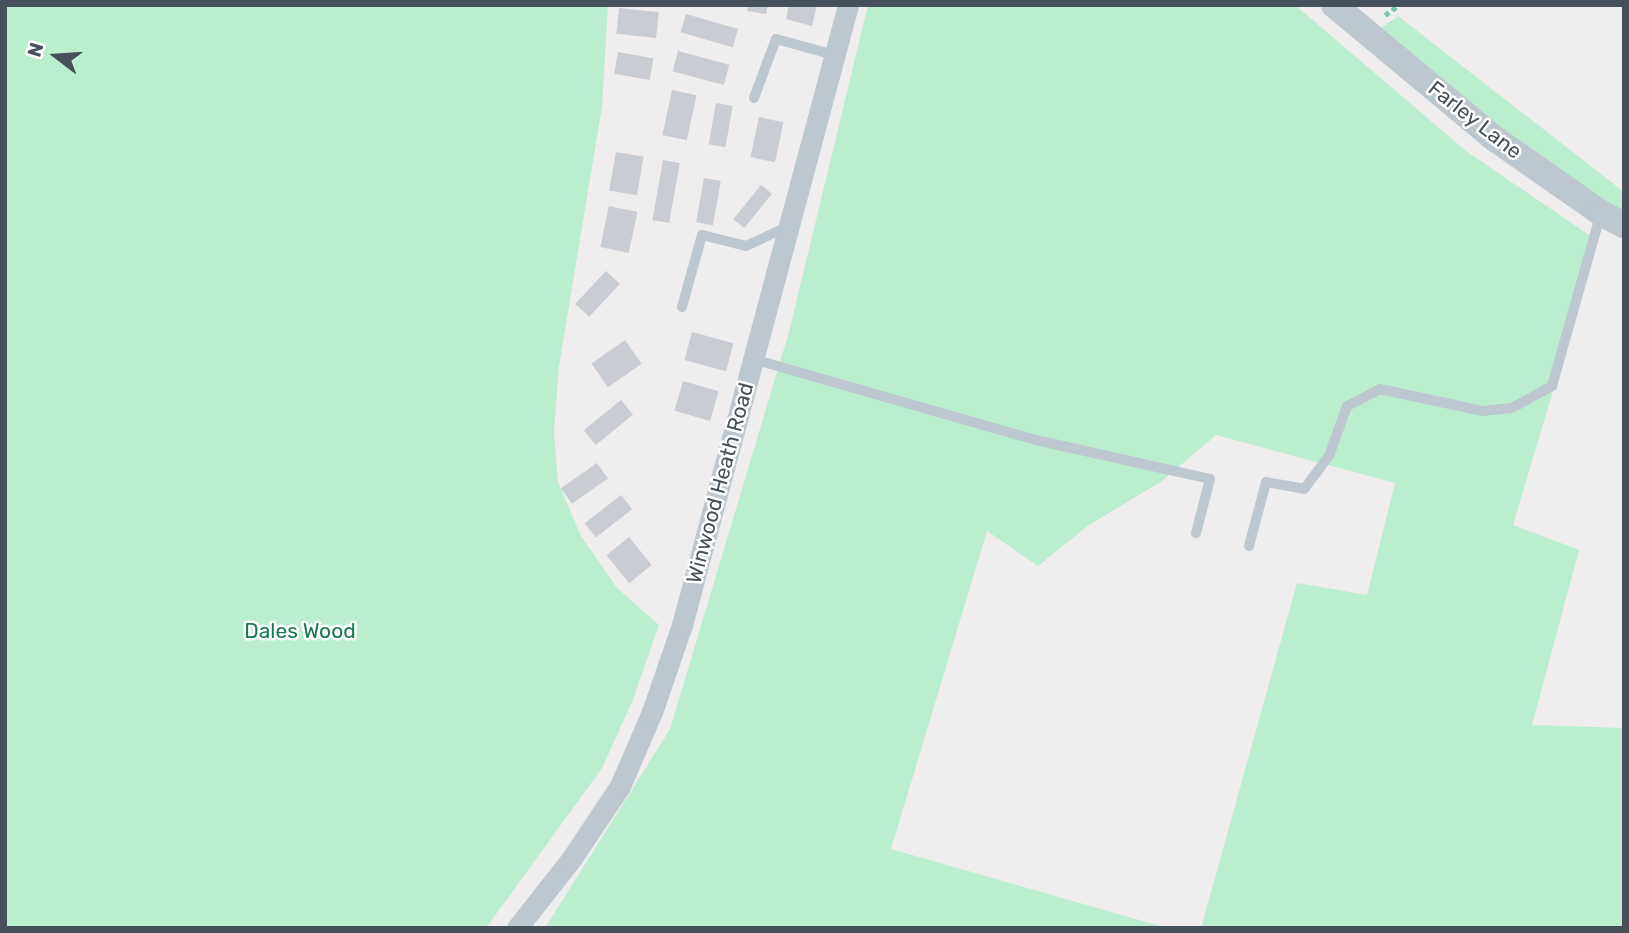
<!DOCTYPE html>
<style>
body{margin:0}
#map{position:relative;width:1629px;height:933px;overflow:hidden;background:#efeded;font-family:Rubik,sans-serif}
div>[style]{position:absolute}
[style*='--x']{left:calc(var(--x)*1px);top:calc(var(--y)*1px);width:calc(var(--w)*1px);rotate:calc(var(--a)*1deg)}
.green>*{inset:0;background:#bbedcf}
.building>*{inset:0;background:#c9ccd2;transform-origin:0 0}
.path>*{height:4.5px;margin-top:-2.25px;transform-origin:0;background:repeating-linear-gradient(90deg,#73cba2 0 5px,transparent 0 8.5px)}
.service>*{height:10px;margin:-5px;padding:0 5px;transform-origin:5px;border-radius:5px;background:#bdc7cf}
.minor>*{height:21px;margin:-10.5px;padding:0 10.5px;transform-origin:10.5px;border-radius:10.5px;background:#bdc7cf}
.tertiary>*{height:26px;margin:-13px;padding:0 13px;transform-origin:13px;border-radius:13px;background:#bdc7cf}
span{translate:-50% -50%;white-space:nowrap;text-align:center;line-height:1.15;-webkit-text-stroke:5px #fff;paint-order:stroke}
.street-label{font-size:21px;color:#45505a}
.park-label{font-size:21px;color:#18794b}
.frame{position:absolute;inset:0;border:7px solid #45505a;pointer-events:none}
.north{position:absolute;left:21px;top:21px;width:70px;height:70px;-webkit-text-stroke:5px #fff;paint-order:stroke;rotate:287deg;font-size:19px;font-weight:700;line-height:28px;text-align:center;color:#45505a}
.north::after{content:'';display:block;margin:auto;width:24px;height:32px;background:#45505a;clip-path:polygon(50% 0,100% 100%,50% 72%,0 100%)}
</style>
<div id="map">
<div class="green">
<i style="clip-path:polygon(5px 5px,608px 5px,602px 107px,559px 366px,554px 432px,558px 482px,581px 536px,617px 588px,659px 625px,632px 702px,602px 768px,486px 928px,5px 928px)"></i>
<i style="clip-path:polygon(868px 5px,1295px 5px,1466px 151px,1598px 241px,1513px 525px,1579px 550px,1532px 725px,1624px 728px,1624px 928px,1201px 928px,1297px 583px,1367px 595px,1395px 483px,1216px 435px,1162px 481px,1089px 525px,1038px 566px,987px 531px,891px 849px,1167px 928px,545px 928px,670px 729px,789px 332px)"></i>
<i style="clip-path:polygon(1398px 16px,1624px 192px,1624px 215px,1495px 127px,1378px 30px)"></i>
</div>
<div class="building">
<i style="clip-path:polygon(748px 5px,768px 5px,766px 14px,747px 11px)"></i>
<i style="clip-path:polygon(789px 5px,817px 5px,812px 26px,786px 19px)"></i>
<i style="left:619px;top:8px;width:40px;height:26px;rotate:6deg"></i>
<i style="left:686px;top:14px;width:54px;height:19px;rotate:16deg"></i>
<i style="left:678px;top:51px;width:53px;height:21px;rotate:15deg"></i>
<i style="left:618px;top:52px;width:36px;height:22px;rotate:10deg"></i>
<i style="left:672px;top:90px;width:25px;height:46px;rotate:12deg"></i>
<i style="left:716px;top:103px;width:17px;height:42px;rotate:10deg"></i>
<i style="left:759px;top:117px;width:25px;height:41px;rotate:12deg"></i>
<i style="left:616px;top:152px;width:28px;height:39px;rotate:10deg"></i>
<i style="left:663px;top:160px;width:17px;height:61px;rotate:10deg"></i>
<i style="left:704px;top:178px;width:17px;height:45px;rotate:10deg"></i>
<i style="left:761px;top:185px;width:14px;height:44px;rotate:39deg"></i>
<i style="left:609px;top:206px;width:29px;height:42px;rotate:12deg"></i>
<i style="left:606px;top:271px;width:19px;height:45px;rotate:43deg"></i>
<i style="left:692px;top:332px;width:43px;height:29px;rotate:15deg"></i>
<i style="left:625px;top:340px;width:29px;height:41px;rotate:55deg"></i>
<i style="left:683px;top:381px;width:37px;height:31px;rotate:16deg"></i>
<i style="left:621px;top:400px;width:19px;height:48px;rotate:51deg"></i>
<i style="left:597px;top:463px;width:19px;height:44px;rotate:55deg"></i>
<i style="left:621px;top:495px;width:18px;height:46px;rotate:52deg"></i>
<i style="left:629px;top:537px;width:36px;height:29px;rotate:51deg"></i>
</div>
<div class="path">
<i style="--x:1385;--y:15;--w:17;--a:-36"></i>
</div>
<div class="service">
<i style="--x:754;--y:98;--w:63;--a:-69.6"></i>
<i style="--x:776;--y:39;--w:60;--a:15.4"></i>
<i style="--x:682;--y:307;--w:75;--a:-74.5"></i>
<i style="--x:702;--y:235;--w:45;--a:14"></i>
<i style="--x:746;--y:246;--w:45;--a:-24.9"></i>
<i style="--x:753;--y:359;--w:294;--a:16"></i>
<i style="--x:1036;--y:440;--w:178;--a:12.6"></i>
<i style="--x:1210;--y:479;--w:56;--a:104.5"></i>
<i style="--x:1249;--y:546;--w:66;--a:-75.1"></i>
<i style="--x:1266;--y:482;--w:39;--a:10"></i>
<i style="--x:1304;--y:489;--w:41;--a:-52.9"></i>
<i style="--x:1329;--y:456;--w:53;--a:-70.2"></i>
<i style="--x:1347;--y:406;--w:37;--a:-27"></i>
<i style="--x:1380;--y:389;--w:105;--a:12.1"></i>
<i style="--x:1483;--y:411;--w:29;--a:-6"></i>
<i style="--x:1512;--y:408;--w:46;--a:-28.8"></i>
<i style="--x:1552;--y:386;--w:180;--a:-74.2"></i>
</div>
<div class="minor">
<i style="--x:517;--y:928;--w:89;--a:-51.8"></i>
<i style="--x:572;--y:858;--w:87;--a:-56.3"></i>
<i style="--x:620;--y:786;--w:81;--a:-66.6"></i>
<i style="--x:652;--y:712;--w:92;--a:-71"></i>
<i style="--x:682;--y:625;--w:642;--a:-75.01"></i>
</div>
<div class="tertiary">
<i style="--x:1334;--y:5;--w:204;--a:39.8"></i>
<i style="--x:1491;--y:136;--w:134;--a:35"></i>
<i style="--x:1601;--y:213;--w:26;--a:28"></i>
</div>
<div class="street-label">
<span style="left:1475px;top:120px;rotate:38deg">Farley Lane</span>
<span style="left:720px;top:483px;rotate:-75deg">Winwood Heath Road</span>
</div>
<div class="park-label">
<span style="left:300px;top:631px">Dales Wood</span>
</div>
<div class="frame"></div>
<div class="north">N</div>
</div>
